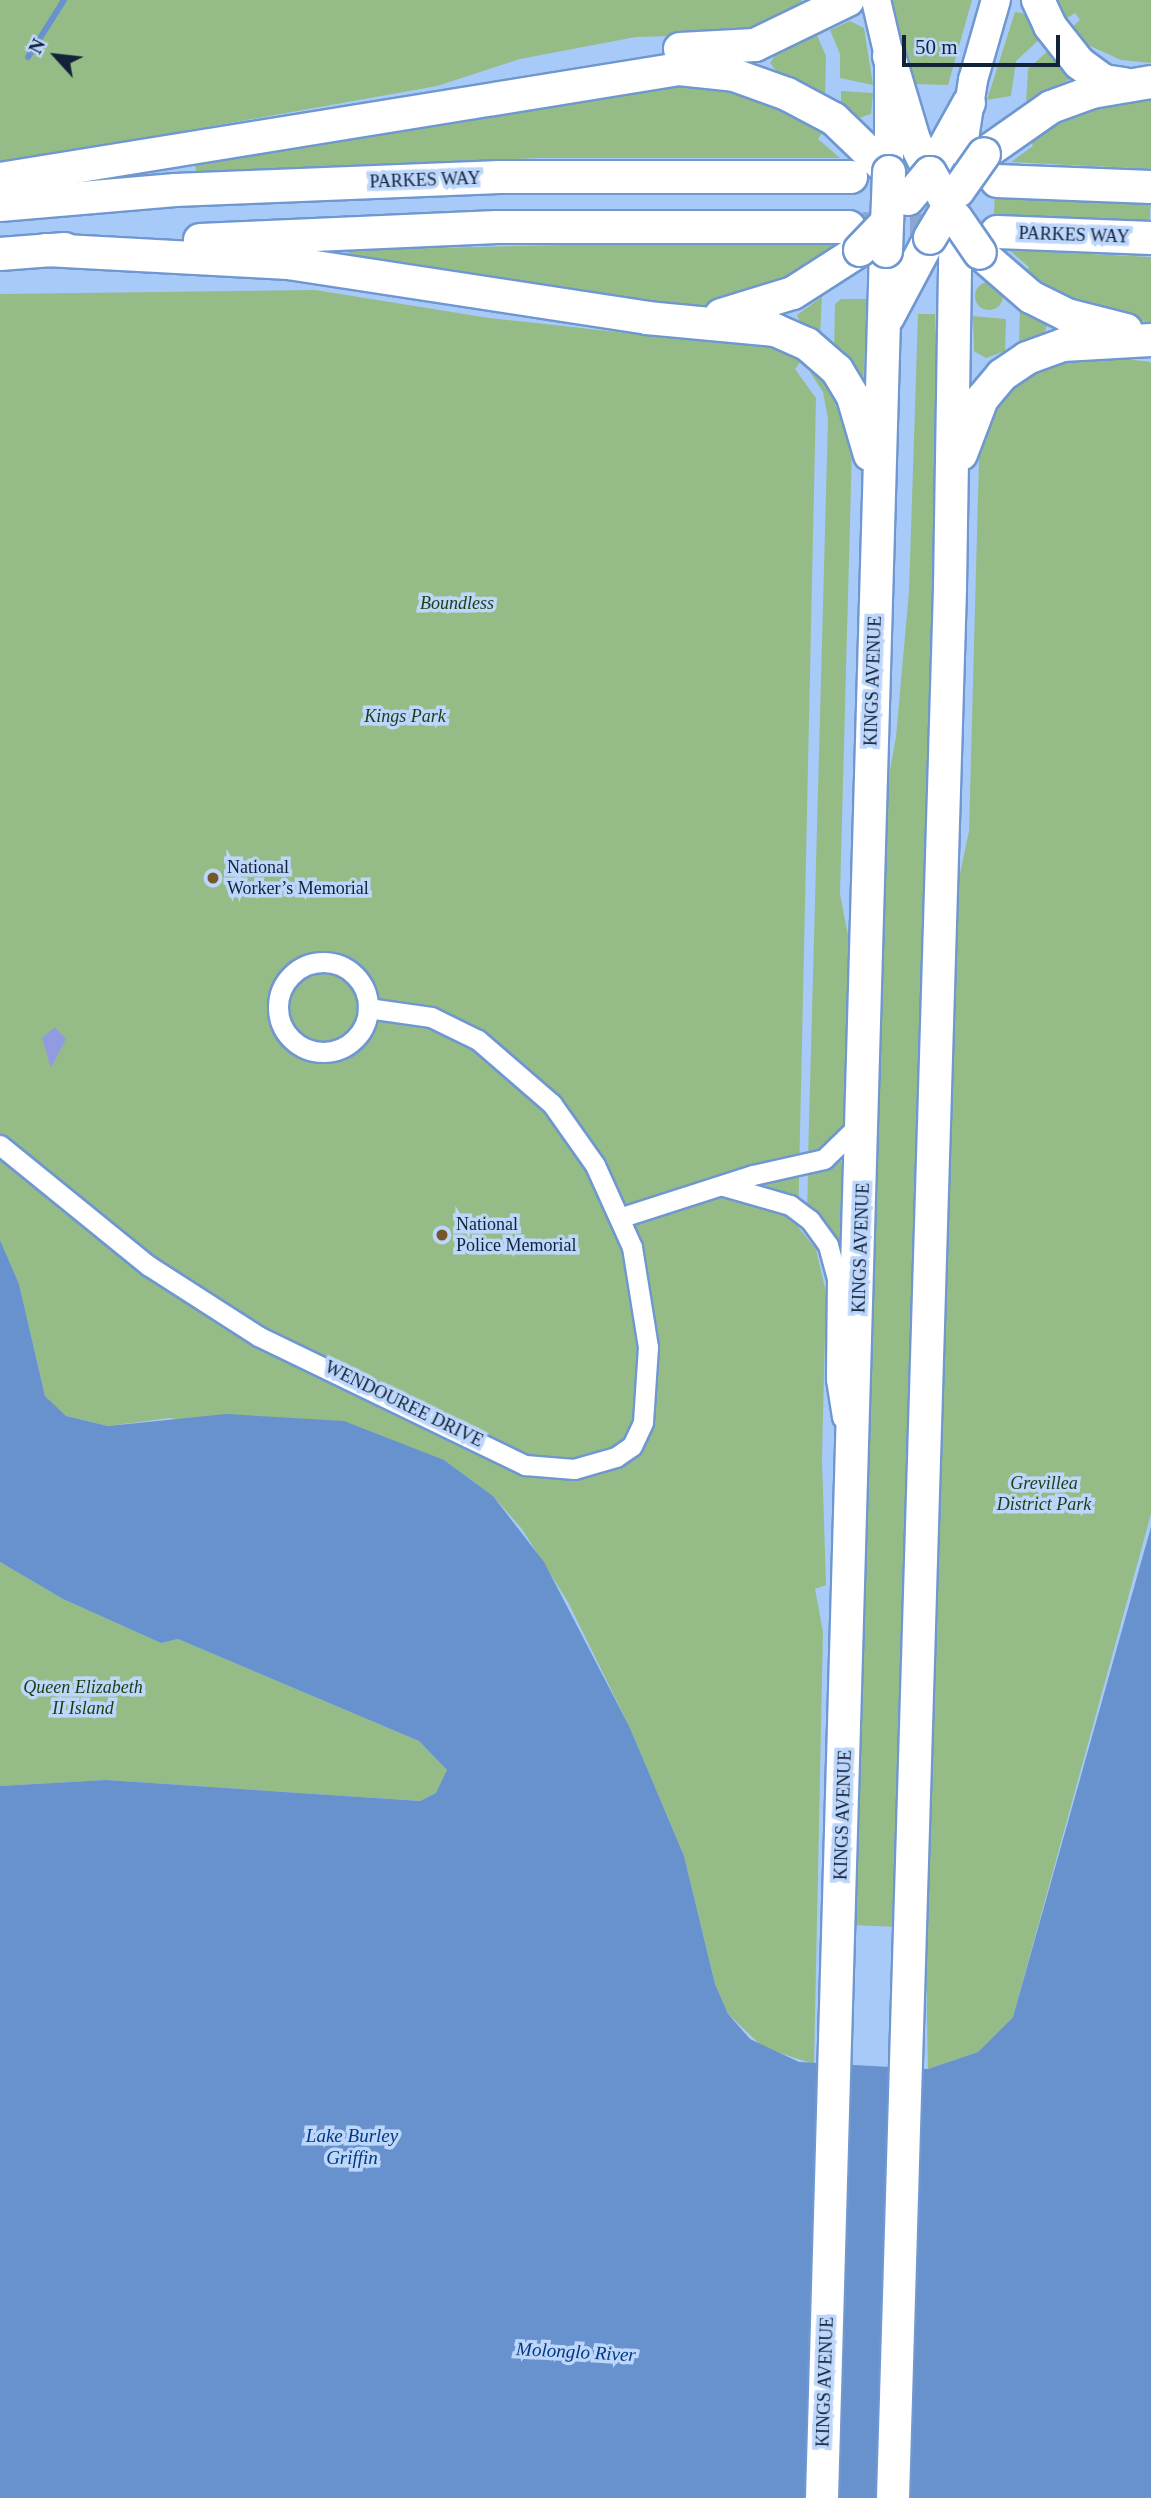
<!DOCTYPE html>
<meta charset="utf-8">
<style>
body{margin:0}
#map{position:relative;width:1151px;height:2498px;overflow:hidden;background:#a8caf9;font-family:Georgia,serif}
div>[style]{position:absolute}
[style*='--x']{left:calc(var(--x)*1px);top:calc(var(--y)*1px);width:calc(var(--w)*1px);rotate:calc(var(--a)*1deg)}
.green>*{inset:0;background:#95bc87;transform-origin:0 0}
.round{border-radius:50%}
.water>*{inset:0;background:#6892ce}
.stream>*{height:6px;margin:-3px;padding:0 3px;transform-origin:3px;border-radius:3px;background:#6892ce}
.building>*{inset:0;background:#929be0}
.primary-tunnel>*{height:32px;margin-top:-16px;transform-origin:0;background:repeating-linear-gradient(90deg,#8aa8d2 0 32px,transparent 0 48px)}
.roads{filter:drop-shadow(2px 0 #6f97d0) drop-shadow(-2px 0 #6f97d0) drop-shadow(0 2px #6f97d0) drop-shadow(0 -2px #6f97d0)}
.street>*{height:19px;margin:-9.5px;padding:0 9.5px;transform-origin:9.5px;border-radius:9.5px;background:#fff}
.street>.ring{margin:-9.5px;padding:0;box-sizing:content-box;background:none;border:19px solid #fff;border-radius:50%}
.secondary>*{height:28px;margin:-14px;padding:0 14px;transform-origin:14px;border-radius:14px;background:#fff}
.primary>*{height:32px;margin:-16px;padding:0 16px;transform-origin:16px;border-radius:16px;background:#fff}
.bridges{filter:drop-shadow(2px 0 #6f97d0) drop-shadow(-2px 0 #6f97d0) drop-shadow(0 2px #6f97d0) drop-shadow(0 -2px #6f97d0)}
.primary-bridge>*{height:32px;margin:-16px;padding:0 16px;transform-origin:16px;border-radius:16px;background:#fff}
.dots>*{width:19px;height:19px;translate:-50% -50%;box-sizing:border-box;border:4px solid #bdd6fb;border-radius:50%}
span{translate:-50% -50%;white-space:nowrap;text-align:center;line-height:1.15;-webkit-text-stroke:7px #bdd6fb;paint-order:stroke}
.street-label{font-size:18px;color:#122238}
.park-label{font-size:18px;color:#1e3c10;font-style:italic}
.poi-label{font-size:18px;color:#122238}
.left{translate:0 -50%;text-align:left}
.water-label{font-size:19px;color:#003980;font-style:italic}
.north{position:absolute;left:21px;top:21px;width:70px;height:70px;-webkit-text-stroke:5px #bdd6fb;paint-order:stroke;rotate:297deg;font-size:19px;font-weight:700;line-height:28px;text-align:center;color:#122238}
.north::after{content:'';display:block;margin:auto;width:24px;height:32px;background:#122238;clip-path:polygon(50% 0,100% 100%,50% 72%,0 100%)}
.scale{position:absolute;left:902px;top:35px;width:158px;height:32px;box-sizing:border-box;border:4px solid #122238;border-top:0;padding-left:9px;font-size:21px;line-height:24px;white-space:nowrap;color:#122238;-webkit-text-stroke:5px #bdd6fb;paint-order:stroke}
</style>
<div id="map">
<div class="green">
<i style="clip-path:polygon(0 0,801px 0,806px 9px,747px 34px,636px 37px,520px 59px,437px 86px,0 164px)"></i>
<i style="clip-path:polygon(888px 0,972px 0,948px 85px,912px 84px)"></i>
<i style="clip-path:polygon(1052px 0,1151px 0,1151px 63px,1121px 60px,1088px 45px,1070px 29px,1080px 20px,1075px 13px,1063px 21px)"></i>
<i style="clip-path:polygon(1015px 12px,1027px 14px,1042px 37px,1016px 61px,1011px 96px,987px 100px)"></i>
<i style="clip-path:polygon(850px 21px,864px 28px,873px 85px,840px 78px,840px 54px,830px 30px)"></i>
<i style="clip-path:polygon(816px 33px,826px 56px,825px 97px,777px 72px,770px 63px,779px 49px)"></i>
<i style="clip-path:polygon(1051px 48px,1070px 79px,1026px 104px,1028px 69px)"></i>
<i style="clip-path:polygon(700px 82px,759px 96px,824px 130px,818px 139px,840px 158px,539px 158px,196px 172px,195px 163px,639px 86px)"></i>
<i style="clip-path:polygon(841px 91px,873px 93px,871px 114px,856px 119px,841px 107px)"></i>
<i style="clip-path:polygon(1151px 96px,1151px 169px,1011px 162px,1033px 146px,1027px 136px,1082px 109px)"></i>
<i style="left:995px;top:192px;width:156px;height:29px;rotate:3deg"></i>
<i style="clip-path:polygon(644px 243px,837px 245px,819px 272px,720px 309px,685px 310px,348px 260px,349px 250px)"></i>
<i style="clip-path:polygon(1009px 250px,1151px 257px,1151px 323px,1074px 305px,1023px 277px,1029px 267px)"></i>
<i class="round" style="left:975px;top:282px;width:28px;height:28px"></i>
<i style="clip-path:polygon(315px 290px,489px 318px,663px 337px,761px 340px,804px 357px,795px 369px,816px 398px,798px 1227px,816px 1249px,826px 1292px,822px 1459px,826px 1585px,815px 1589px,823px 1632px,814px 2064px,764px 2048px,728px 2014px,715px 1984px,684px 1856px,630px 1728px,568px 1602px,522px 1529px,493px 1496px,444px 1460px,170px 1418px,108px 1426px,66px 1416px,45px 1396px,19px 1284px,0 1240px,0 294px)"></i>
<i style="clip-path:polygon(822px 297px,820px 337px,801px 324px,797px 315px)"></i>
<i style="clip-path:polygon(841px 299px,868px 299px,863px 385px,834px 349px,835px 304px)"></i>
<i style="clip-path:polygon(1020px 304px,1047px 326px,1043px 336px,1019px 346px)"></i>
<i style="clip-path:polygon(918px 314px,935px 314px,941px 435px,898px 1927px,851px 1925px,885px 797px,896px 737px,909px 591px)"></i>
<i style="clip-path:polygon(973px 316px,1006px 319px,1005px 351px,986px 358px,974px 351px)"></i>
<i style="clip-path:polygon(1091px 355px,1151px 362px,1151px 1514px,1013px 2017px,978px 2052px,928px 2069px,925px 1912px,956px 893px,969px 831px,979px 459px,992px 412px,1016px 384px,1060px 360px)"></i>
<i style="clip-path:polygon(813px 365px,839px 401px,835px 405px,847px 420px,852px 448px,840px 894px,852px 956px,846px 1129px,808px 1160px,828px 419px,823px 392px,810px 372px)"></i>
<i style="clip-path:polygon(845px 1160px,841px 1238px,837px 1241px,807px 1210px,808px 1174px)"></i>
<i style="clip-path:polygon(0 1562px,63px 1599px,161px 1643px,178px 1639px,419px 1741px,447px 1770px,445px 1781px,436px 1793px,420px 1801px,106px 1780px,0 1786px)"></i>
</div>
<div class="water">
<i style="clip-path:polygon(0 1240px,19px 1284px,45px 1396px,66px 1416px,108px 1426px,226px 1414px,344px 1421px,444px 1460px,493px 1496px,544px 1562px,630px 1728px,684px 1856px,715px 1984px,728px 2014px,750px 2039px,799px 2062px,928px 2069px,978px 2052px,1013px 2017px,1151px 1527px,1151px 2498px,0 2498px,0 1786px,106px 1780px,420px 1801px,436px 1793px,447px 1770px,419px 1741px,178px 1639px,161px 1643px,63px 1599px,0 1562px)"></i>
</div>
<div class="stream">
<i style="--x:28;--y:57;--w:67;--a:-57.7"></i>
</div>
<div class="building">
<i style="clip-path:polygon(55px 1027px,66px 1039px,51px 1068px,42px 1038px)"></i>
</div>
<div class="primary-tunnel">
<i style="--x:862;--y:228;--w:99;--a:1.7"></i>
</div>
<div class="roads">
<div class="street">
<i class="ring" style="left:278px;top:962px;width:71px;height:71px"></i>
<i style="--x:0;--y:1145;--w:192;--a:39.1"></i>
<i style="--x:149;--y:1266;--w:130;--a:32.7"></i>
<i style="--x:258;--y:1336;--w:297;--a:25.8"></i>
<i style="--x:525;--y:1465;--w:49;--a:4.7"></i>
<i style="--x:574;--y:1469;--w:44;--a:-15.9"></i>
<i style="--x:616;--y:1457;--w:19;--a:-35"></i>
<i style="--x:632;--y:1446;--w:26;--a:-65"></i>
<i style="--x:643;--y:1422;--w:75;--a:-86.2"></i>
<i style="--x:648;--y:1347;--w:101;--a:-99.1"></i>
<i style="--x:632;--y:1247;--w:90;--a:-114.3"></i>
<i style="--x:595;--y:1165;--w:75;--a:-125.2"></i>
<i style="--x:552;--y:1104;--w:98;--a:-139.1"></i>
<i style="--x:478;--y:1040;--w:52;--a:-153.9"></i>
<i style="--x:431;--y:1017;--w:64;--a:-171.9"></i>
<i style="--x:724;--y:1186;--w:69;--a:16.1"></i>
<i style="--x:790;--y:1205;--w:25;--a:37"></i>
<i style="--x:810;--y:1220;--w:31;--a:54"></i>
<i style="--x:828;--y:1245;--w:34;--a:75"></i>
<i style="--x:837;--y:1278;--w:101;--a:90.6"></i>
<i style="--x:836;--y:1379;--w:39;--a:81"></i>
<i style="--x:622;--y:1217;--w:138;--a:-17.8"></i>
<i style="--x:753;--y:1175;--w:73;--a:-12.7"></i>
<i style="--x:824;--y:1159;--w:49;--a:-44.2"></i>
</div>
<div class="secondary">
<i style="--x:876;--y:0;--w:57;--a:76.9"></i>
<i style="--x:889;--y:56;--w:116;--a:90"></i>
<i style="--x:962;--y:152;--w:73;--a:-81.3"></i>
<i style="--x:973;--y:80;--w:83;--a:-74"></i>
</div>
<div class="primary">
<i style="--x:1038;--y:0;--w:29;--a:65"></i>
<i style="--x:1050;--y:26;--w:47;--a:51.9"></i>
<i style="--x:1079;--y:63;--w:31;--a:36"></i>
<i style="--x:1104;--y:81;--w:20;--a:9"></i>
<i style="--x:680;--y:49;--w:75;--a:-3.1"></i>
<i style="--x:755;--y:45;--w:103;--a:-25.8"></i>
<i style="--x:889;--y:56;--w:88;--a:73.4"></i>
<i style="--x:914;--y:140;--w:37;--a:64"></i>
<i style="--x:930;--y:173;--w:80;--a:-60.9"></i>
<i style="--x:984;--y:154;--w:82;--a:-35"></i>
<i style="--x:1051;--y:107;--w:44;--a:-20.1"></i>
<i style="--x:1092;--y:92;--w:60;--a:-9.6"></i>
<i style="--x:0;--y:179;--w:688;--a:-9.2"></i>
<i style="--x:679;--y:69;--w:55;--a:6.2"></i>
<i style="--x:734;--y:75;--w:56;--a:19.7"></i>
<i style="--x:787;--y:94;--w:53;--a:28"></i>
<i style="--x:834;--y:119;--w:76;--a:43.9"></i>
<i style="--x:997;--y:181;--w:154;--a:2.2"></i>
<i style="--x:0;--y:205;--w:176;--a:-4.9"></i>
<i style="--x:175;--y:190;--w:325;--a:-2.3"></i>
<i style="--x:500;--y:177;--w:351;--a:0"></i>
<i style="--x:997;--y:232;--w:154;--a:2.2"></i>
<i style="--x:200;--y:240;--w:297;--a:-2.5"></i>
<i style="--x:497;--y:227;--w:352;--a:0"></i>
<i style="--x:46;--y:250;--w:243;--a:3.1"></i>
<i style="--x:289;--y:263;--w:362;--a:8.7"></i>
<i style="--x:647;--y:318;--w:129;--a:5.4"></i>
<i style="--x:775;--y:330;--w:35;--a:24"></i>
<i style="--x:807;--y:344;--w:40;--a:41"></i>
<i style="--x:837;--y:370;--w:31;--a:59"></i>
<i style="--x:853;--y:397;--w:60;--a:73.7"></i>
<i style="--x:980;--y:253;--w:67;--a:40.8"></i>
<i style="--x:1031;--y:297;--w:40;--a:26.6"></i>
<i style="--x:1067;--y:315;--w:61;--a:14.3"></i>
<i style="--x:0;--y:254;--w:65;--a:-4.4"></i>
<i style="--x:721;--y:315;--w:75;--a:-17"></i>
<i style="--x:793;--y:293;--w:80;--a:-32.7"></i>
<i style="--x:888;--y:317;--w:89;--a:-62"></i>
<i style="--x:961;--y:454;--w:59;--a:-69.1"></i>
<i style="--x:982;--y:399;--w:31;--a:-50"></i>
<i style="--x:1002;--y:375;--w:30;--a:-34"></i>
<i style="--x:1027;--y:358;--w:38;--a:-20"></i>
<i style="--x:1063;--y:345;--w:88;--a:-3.3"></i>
<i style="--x:822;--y:2498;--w:2248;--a:-88.37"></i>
<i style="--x:893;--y:2498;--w:1912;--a:-88.29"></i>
<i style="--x:950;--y:587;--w:335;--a:-89.1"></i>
</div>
</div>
<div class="bridges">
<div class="primary-bridge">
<i style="--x:958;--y:191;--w:45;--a:-54.9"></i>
<i style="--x:908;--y:199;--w:34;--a:-50"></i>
<i style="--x:930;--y:173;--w:38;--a:60"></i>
<i style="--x:949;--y:206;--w:37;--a:121"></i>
<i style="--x:956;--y:218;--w:42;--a:55.6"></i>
<i style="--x:860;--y:250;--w:39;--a:-46"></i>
<i style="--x:886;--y:251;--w:79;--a:-87.8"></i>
</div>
</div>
<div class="dots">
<i style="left:213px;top:878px;background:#74582b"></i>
<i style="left:442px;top:1235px;background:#74582b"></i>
</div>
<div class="street-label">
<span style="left:425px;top:180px;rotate:-2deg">PARKES WAY</span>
<span style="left:1074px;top:235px;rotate:2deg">PARKES WAY</span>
<span style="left:873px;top:681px;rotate:-88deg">KINGS AVENUE</span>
<span style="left:861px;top:1248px;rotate:-88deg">KINGS AVENUE</span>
<span style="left:404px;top:1404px;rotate:26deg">WENDOUREE DRIVE</span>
<span style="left:843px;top:1815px;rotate:-88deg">KINGS AVENUE</span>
<span style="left:825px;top:2382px;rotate:-88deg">KINGS AVENUE</span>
</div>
<div class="park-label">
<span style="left:457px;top:603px">Boundless</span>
<span style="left:405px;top:716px">Kings Park</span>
<span style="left:1044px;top:1494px">Grevillea<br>District Park</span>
<span style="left:83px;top:1698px">Queen Elizabeth<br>II Island</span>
</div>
<div class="poi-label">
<span class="left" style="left:227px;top:878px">National<br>Worker’s Memorial</span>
<span class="left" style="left:456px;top:1235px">National<br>Police Memorial</span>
</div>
<div class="water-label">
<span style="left:352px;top:2147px">Lake Burley<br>Griffin</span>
<span style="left:576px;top:2352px;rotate:3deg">Molonglo River</span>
</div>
<div class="north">N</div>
<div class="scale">50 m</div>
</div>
